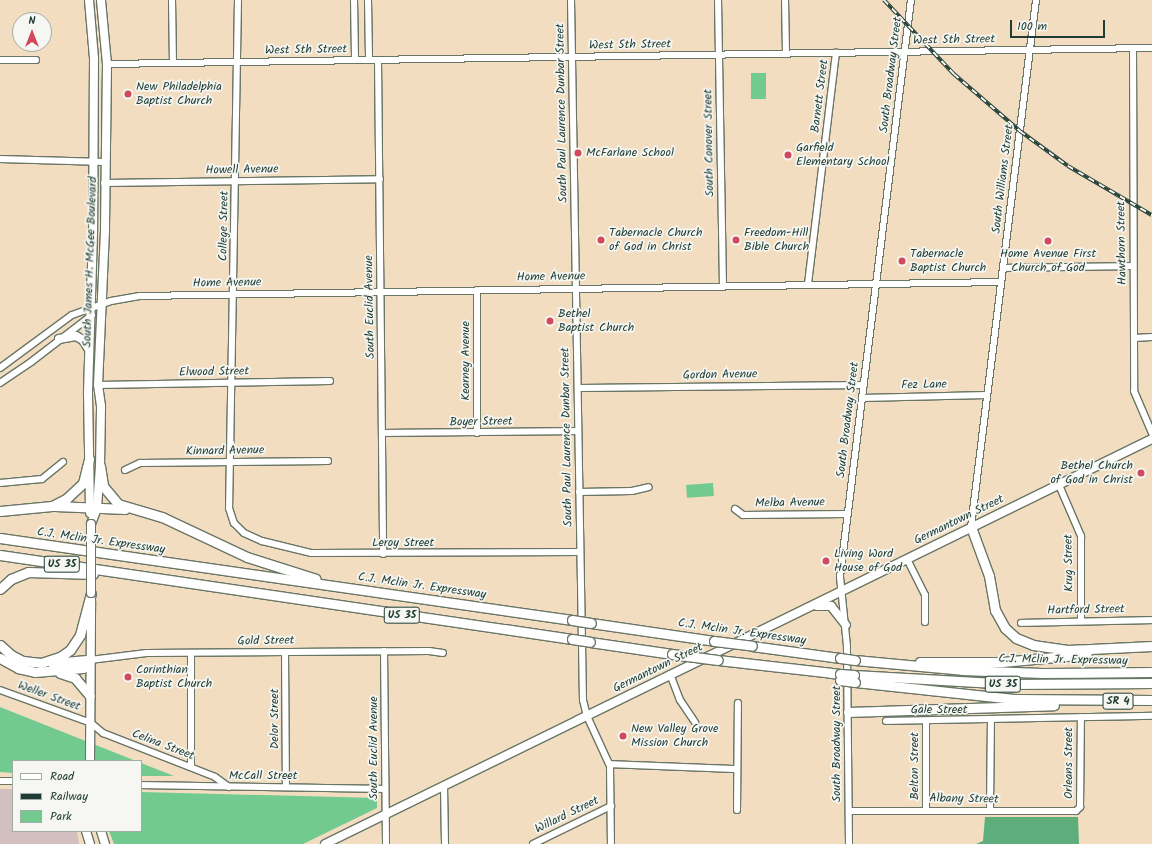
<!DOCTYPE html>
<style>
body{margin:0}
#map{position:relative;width:1152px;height:844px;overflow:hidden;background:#f2ddc0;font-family:Kalam,sans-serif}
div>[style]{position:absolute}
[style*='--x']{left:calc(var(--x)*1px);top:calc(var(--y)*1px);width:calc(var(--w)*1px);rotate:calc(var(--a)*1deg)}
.industrial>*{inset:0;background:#d2bfc0}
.green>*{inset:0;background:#72ca90;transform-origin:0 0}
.forest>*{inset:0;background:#5dae7a}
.roads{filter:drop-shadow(1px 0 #697565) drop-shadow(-1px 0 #697565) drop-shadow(0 1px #697565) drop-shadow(0 -1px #697565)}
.minor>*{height:6px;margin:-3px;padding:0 3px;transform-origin:3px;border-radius:3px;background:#fff}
.major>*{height:8px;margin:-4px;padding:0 4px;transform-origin:4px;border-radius:4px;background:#fff}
.highway>*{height:9px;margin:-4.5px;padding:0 4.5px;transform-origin:4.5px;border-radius:4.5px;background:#fff}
.rail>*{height:3.5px;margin-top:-1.75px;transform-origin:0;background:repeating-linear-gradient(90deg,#f6f6f2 0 6px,#1f3d34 0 12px);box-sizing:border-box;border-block:1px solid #1f3d34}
.bridges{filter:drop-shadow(1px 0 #697565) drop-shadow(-1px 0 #697565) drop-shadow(0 1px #697565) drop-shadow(0 -1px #697565)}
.major-bridge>*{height:8px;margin:-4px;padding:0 4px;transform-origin:4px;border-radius:4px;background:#fff}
.highway-bridge>*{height:9px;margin:-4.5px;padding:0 4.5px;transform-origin:4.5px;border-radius:4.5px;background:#fff}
.dots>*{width:11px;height:11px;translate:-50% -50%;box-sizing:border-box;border:2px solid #f6f6f2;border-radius:50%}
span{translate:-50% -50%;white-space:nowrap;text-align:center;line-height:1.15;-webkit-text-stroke:3.5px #f6f6f2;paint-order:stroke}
.shield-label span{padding:1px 3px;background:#f6f6f2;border:1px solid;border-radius:3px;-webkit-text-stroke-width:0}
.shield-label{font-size:11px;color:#1f3d34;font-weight:700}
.street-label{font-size:12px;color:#1f3d34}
.poi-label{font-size:12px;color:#1f3d34}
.left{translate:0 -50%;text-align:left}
.right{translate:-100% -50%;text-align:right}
.legend{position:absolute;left:12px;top:760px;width:130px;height:72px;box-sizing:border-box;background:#f6f6f2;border:1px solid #a0aca6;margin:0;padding:5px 7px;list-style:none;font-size:12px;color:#1f3d34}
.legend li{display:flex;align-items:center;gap:8px;height:20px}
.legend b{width:20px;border:1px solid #a0aca6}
.north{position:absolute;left:12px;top:12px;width:40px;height:40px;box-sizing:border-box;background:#f6f6f2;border:1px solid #a0aca6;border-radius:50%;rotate:0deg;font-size:11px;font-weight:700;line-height:16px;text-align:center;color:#1f3d34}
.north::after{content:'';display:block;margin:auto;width:14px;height:18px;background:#d1495b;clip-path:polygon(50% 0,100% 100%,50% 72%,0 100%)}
.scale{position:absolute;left:1010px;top:20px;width:95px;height:18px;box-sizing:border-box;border:2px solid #1f3d34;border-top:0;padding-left:5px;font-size:12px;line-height:14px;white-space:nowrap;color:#1f3d34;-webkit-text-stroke:3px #f6f6f2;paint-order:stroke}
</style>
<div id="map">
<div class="industrial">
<i style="clip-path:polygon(0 789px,13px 789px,13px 831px,77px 831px,79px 844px,0 844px)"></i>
</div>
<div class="green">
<i style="left:751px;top:73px;width:15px;height:26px"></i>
<i style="left:713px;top:483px;width:13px;height:27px;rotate:86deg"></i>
<i style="clip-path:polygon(0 707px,136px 761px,13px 761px,13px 773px,0 772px)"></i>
<i style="clip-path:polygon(141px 763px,174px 776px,141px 776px)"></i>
<i style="clip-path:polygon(141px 792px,377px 798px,377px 808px,303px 844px,114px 844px,109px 831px,141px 831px)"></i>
</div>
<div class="forest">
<i style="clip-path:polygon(985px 817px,1078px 817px,1079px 844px,976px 844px,983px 841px)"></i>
</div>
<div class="roads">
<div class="minor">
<i style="--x:172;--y:0;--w:63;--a:89.1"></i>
<i style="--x:238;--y:0;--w:508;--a:91.01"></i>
<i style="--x:229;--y:508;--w:16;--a:72"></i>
<i style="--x:234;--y:523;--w:14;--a:45"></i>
<i style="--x:244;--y:533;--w:20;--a:24"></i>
<i style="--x:262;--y:541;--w:50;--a:13.8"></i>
<i style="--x:311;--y:553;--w:269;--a:-0.2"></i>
<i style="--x:354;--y:0;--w:60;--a:89"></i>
<i style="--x:368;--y:0;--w:60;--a:89"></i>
<i style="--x:571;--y:0;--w:700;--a:89.02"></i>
<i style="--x:583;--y:700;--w:16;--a:76"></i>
<i style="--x:587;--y:716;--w:55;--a:65.3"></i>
<i style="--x:610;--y:766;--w:78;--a:89.3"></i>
<i style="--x:718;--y:0;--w:286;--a:89"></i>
<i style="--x:785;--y:0;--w:53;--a:88.9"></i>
<i style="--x:1133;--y:48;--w:343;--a:89.8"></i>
<i style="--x:1134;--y:391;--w:46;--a:66.8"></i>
<i style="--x:0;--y:60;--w:36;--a:0"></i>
<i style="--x:378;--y:60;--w:494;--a:89.4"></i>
<i style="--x:107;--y:64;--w:1045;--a:-0.88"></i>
<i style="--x:0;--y:159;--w:105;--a:1.6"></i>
<i style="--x:104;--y:183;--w:276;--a:-0.8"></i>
<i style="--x:1003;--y:268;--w:130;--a:-0.9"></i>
<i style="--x:808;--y:284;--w:233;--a:-83.1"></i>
<i style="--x:477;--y:290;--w:143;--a:90"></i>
<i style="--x:1134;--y:338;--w:18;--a:-3"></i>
<i style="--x:0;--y:368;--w:89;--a:-36.4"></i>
<i style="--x:72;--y:315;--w:41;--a:-19.7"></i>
<i style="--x:111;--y:301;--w:29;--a:-10"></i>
<i style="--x:140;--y:296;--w:861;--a:-0.93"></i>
<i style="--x:0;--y:383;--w:37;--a:-34"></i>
<i style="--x:31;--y:362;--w:77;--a:-37.6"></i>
<i style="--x:98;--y:385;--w:232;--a:-1"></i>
<i style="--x:578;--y:388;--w:286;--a:-0.6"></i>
<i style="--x:862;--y:398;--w:125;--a:-1.4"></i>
<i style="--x:383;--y:433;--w:195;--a:-0.6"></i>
<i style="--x:125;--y:470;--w:17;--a:-25"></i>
<i style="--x:140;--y:463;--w:188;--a:-0.6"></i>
<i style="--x:0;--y:483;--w:42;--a:-5.4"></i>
<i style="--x:42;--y:479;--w:27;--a:-39"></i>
<i style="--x:1059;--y:485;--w:56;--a:66.7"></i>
<i style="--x:1081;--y:536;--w:85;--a:90"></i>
<i style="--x:579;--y:492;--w:53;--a:-1.1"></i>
<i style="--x:632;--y:491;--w:17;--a:-13"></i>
<i style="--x:735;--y:509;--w:10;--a:37"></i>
<i style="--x:743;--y:515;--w:104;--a:-0.6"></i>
<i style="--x:971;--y:527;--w:531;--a:-82.97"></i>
<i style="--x:907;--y:559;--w:40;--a:63.4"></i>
<i style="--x:925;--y:595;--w:27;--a:90"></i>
<i style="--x:1021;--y:623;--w:131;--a:-1.3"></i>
<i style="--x:384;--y:651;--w:193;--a:89.4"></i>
<i style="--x:285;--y:652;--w:135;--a:89.6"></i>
<i style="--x:191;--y:653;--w:114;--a:90"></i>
<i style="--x:90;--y:660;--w:57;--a:-7"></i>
<i style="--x:147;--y:653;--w:282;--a:-0.4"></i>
<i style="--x:429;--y:651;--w:14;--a:8"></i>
<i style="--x:670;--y:674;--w:28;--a:69"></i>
<i style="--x:680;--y:700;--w:27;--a:56"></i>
<i style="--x:0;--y:690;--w:97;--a:19.9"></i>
<i style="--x:91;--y:723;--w:16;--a:40"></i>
<i style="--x:103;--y:733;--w:120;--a:21.4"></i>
<i style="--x:215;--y:777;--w:17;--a:36"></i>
<i style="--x:886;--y:721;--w:266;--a:-1.1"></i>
<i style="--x:610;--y:764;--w:127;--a:2.3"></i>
<i style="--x:0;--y:781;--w:13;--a:0"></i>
<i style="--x:141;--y:785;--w:244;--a:0.9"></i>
<i style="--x:444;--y:786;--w:58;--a:89"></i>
<i style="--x:737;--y:810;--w:107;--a:-89.5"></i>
<i style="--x:926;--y:810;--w:89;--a:-90"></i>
<i style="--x:990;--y:810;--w:90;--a:-89.4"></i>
<i style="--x:849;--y:811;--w:227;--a:0"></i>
<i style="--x:1076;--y:811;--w:6;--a:-45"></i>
<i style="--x:1080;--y:807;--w:90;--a:-89.4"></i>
<i style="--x:533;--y:844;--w:87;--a:-26"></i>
<i style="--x:849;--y:844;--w:198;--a:-90.6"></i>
<i style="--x:847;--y:646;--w:69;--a:-95.8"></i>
<i style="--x:840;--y:577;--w:581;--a:-82.99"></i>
</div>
<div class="major">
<i style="--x:89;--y:0;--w:58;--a:85.1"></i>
<i style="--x:94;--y:58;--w:175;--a:90.3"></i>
<i style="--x:93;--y:233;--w:161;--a:91.8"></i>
<i style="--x:88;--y:394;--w:119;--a:89"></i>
<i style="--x:59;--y:339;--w:17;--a:-10"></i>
<i style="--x:76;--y:336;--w:8;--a:30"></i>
<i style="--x:83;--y:340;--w:9;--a:58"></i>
<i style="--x:91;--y:524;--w:17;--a:-69"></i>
<i style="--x:97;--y:508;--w:42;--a:-85.9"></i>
<i style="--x:100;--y:466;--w:60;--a:-89"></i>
<i style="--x:101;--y:406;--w:21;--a:-98"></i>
<i style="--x:98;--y:385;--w:157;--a:-87.4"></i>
<i style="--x:105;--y:228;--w:164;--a:-89.3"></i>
<i style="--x:107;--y:64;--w:64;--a:-95.4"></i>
<i style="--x:817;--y:606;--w:14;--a:0"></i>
<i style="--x:831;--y:606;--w:24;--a:52"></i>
<i style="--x:90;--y:761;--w:160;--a:-89.6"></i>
<i style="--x:86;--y:831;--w:14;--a:73"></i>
<i style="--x:101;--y:831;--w:14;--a:73"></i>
<i style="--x:325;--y:844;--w:921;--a:-26.09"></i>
</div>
<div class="highway">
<i style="--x:100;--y:466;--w:20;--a:81"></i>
<i style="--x:103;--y:486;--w:23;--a:50"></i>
<i style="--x:118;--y:504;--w:46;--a:16.5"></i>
<i style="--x:162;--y:517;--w:94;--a:25.2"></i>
<i style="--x:247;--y:557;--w:72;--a:17.7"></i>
<i style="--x:55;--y:506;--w:70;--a:2.5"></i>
<i style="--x:0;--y:511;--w:52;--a:-5.5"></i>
<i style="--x:52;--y:506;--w:16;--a:-27"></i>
<i style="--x:66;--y:499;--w:23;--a:-43"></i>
<i style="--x:83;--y:483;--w:25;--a:-76"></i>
<i style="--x:971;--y:527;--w:52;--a:69.8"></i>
<i style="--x:989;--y:576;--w:35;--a:80"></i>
<i style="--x:995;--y:610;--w:21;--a:61"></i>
<i style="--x:1005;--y:628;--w:15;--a:42"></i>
<i style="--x:1016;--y:638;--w:18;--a:22"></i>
<i style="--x:1033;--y:645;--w:35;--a:8"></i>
<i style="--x:1068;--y:650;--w:84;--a:-2.7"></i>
<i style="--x:0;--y:538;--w:578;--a:8.16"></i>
<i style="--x:0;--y:555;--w:578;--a:8.35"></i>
<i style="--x:0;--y:589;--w:15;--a:-42"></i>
<i style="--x:11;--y:579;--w:18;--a:-22"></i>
<i style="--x:28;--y:572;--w:65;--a:1.8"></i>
<i style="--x:591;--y:623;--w:124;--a:8.3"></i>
<i style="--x:590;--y:642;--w:83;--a:8.3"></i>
<i style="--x:0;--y:645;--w:15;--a:42"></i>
<i style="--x:11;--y:655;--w:13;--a:27"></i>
<i style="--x:23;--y:661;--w:18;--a:6"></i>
<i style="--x:41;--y:663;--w:20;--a:-18"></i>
<i style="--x:60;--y:657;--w:12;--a:-35"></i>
<i style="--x:70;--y:650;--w:18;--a:-56"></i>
<i style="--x:80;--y:635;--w:43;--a:-75.3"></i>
<i style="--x:752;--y:646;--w:89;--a:7.8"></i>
<i style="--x:0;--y:658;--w:21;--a:29"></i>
<i style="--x:18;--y:668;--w:17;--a:13"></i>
<i style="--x:35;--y:672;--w:48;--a:-4.8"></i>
<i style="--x:83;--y:668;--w:11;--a:-49"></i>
<i style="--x:718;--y:660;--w:123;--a:6.5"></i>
<i style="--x:855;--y:660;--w:107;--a:5.3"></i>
<i style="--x:962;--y:670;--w:80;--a:2.1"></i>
<i style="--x:1042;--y:673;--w:110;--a:-0.5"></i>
<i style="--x:920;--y:662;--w:82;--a:0"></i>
<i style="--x:1002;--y:662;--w:85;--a:-5.4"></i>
<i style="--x:52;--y:663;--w:38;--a:-5"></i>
<i style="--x:60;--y:673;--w:16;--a:18"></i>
<i style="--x:75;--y:678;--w:23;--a:50"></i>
<i style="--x:854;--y:675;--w:154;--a:3.3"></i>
<i style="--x:1008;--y:684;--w:144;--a:-0.4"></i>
<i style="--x:855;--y:682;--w:160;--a:6.1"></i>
<i style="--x:1014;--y:699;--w:138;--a:0.4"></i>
<i style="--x:848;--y:712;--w:206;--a:-1.9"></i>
</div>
</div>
<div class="rail">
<i style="--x:884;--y:0;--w:102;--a:46.6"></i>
<i style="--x:954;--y:74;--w:87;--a:40.8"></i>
<i style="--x:1020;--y:131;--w:59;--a:36.1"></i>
<i style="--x:1068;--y:166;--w:97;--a:30.3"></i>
</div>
<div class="bridges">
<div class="major-bridge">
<i style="--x:91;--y:593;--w:69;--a:-90"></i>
</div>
<div class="highway-bridge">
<i style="--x:572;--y:620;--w:19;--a:9"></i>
<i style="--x:572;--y:639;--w:18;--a:9"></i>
<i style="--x:714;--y:641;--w:38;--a:7"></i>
<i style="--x:672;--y:654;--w:46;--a:7.4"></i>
<i style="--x:840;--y:658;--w:15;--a:8"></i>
<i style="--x:840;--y:674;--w:14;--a:4"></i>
<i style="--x:840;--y:680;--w:15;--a:8"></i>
</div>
</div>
<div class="dots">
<i style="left:128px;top:94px;background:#d1495b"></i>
<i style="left:578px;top:153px;background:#d1495b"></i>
<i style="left:788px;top:155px;background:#d1495b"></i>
<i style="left:601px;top:240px;background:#d1495b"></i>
<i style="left:736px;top:240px;background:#d1495b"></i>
<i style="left:1048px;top:241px;background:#d1495b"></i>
<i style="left:902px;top:261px;background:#d1495b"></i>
<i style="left:550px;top:321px;background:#d1495b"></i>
<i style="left:1141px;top:473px;background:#d1495b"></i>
<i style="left:826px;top:561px;background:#d1495b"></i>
<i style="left:128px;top:677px;background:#d1495b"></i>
<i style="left:623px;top:736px;background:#d1495b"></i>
</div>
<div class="shield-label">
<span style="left:62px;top:564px">US 35</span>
<span style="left:402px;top:615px">US 35</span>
<span style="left:1003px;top:684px">US 35</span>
<span style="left:1118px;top:701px">SR 4</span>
</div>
<div class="street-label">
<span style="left:954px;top:40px;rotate:-1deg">West 5th Street</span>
<span style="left:630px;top:45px;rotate:-1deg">West 5th Street</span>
<span style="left:306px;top:50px;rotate:-1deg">West 5th Street</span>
<span style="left:891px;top:75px;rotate:-83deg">South Broadway Street</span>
<span style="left:820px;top:96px;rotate:-83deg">Barnett Street</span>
<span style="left:562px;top:113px;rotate:-91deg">South Paul Laurence Dunbar Street</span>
<span style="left:709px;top:143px;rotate:-91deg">South Conover Street</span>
<span style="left:242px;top:170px;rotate:-1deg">Howell Avenue</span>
<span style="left:1003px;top:179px;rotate:-83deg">South Williams Street</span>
<span style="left:224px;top:226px;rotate:-89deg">College Street</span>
<span style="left:1122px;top:243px;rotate:-91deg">Hawthorn Street</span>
<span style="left:90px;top:262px;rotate:-88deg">South James H. McGee Boulevard</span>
<span style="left:551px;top:277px;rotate:-1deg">Home Avenue</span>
<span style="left:227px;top:283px;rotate:-1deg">Home Avenue</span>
<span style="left:370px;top:307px;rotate:-91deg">South Euclid Avenue</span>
<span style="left:466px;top:361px;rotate:-90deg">Kearney Avenue</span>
<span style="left:214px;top:372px;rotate:-1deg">Elwood Street</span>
<span style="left:720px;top:375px;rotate:-1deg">Gordon Avenue</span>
<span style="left:924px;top:385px;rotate:-1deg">Fez Lane</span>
<span style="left:848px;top:420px;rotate:-83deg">South Broadway Street</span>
<span style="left:481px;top:422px;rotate:-1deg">Boyer Street</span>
<span style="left:567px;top:437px;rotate:-91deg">South Paul Laurence Dunbar Street</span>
<span style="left:225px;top:451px;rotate:-1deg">Kinnard Avenue</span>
<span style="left:790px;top:503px;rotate:-1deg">Melba Avenue</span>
<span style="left:959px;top:520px;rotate:-26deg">Germantown Street</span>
<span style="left:101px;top:541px;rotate:8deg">C.J. Mclin Jr. Expressway</span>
<span style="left:403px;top:543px">Leroy Street</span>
<span style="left:1069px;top:563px;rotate:-91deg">Krug Street</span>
<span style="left:422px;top:586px;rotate:8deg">C.J. Mclin Jr. Expressway</span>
<span style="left:1086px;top:610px;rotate:-1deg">Hartford Street</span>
<span style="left:742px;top:632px;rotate:8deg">C.J. Mclin Jr. Expressway</span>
<span style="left:266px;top:641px;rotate:-1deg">Gold Street</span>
<span style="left:1063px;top:660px;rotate:1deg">C.J. Mclin Jr. Expressway</span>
<span style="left:658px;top:668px;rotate:-26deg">Germantown Street</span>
<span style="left:49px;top:696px;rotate:20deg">Weller Street</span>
<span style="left:939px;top:710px">Gale Street</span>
<span style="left:275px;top:719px;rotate:-90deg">Delor Street</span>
<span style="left:837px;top:744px;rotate:-90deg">South Broadway Street</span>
<span style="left:163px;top:745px;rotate:21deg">Celina Street</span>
<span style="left:374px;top:748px;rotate:-90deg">South Euclid Avenue</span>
<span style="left:1069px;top:763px;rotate:-90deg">Orleans Street</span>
<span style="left:915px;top:766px;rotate:-90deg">Belton Street</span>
<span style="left:263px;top:776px">McCall Street</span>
<span style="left:964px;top:799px;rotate:1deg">Albany Street</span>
<span style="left:567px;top:815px;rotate:-26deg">Willard Street</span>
</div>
<div class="poi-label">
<span class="left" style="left:136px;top:94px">New Philadelphia<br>Baptist Church</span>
<span class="left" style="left:796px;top:155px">Garfield<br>Elementary School</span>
<span class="left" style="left:586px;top:153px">McFarlane School</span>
<span class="left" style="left:609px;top:240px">Tabernacle Church<br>of God in Christ</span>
<span class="left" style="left:744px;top:240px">Freedom-Hill<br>Bible Church</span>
<span class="left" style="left:910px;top:261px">Tabernacle<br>Baptist Church</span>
<span style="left:1048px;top:261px">Home Avenue First<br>Church of God</span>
<span class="left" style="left:558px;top:321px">Bethel<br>Baptist Church</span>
<span class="right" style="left:1133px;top:473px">Bethel Church<br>of God in Christ</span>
<span class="left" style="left:834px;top:561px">Living Word<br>House of God</span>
<span class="left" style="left:136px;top:677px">Corinthian<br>Baptist Church</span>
<span class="left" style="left:631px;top:736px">New Valley Grove<br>Mission Church</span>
</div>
<ul class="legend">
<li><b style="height:5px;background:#fff"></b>Road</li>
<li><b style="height:5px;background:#1f3d34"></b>Railway</li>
<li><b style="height:11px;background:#72ca90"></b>Park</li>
</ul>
<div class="north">N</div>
<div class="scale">100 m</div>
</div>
